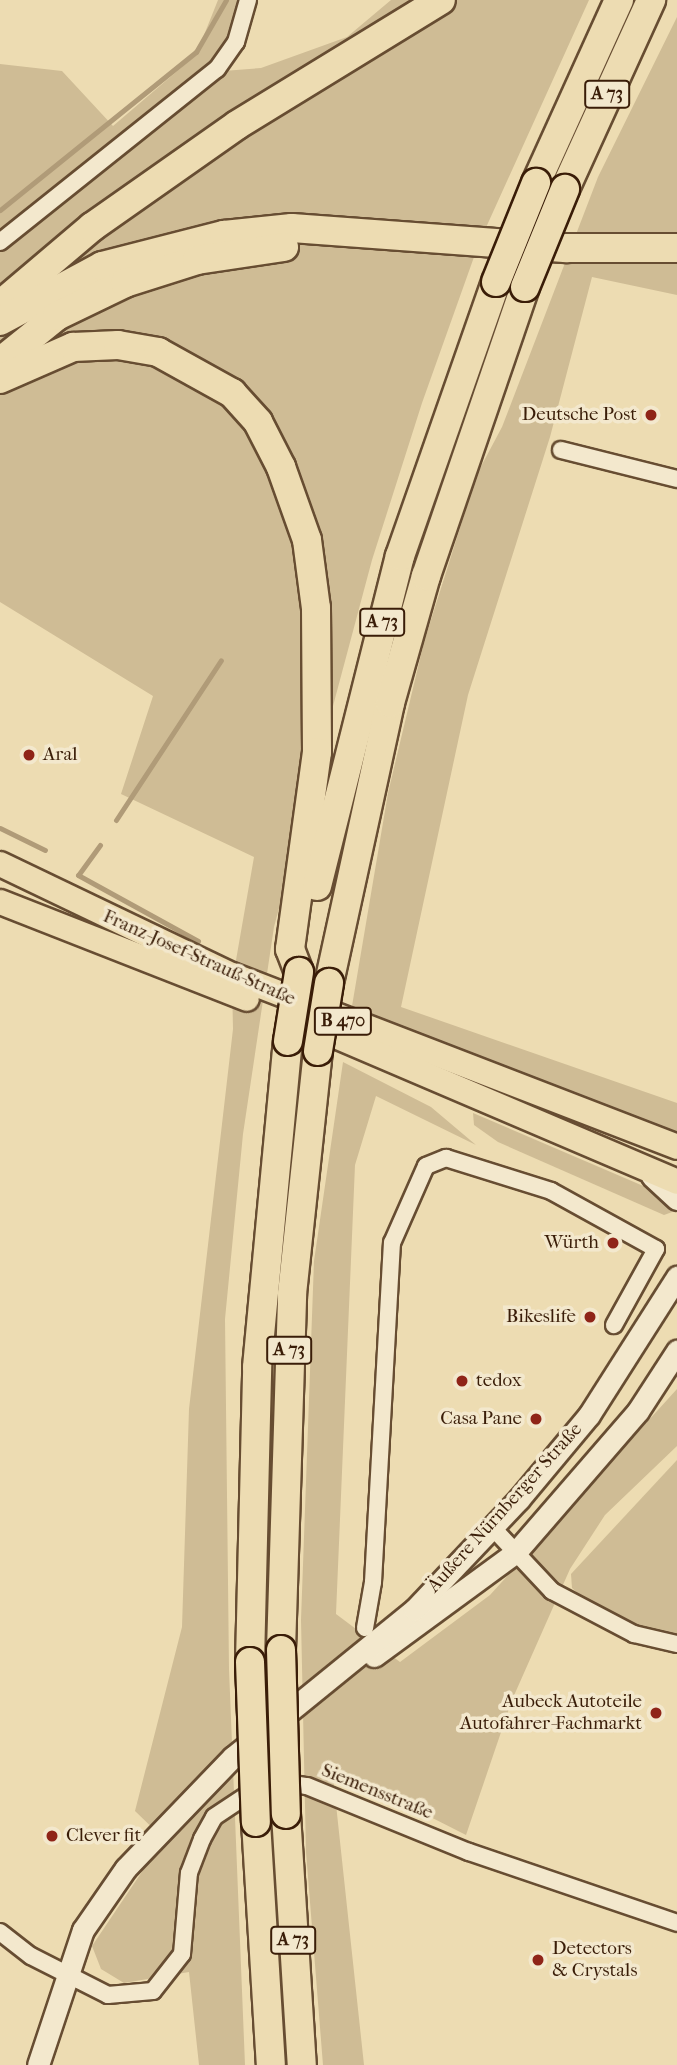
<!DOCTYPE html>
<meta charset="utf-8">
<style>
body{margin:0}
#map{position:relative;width:677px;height:2065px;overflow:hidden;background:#eddcb2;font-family:"IM FELL French Canon",serif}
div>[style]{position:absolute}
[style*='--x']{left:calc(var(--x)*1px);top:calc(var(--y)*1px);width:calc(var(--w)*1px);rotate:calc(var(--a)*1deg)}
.green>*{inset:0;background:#cfbc95}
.stream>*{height:5px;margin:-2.5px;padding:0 2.5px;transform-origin:2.5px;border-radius:2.5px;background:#b09b78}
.roads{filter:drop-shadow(2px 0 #674d32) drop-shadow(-2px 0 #674d32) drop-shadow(0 2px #674d32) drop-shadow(0 -2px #674d32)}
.street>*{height:16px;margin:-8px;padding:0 8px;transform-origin:8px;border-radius:8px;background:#f3e8cd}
.secondary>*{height:21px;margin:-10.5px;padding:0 10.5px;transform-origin:10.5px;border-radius:10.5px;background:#f3e8cd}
.primary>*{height:24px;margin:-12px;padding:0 12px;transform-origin:12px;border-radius:12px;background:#eddcb2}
.highway>*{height:28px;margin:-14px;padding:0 14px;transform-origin:14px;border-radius:14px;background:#eddcb2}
.bridges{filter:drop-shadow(2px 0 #3a1d08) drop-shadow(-2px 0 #3a1d08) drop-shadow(0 2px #3a1d08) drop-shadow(0 -2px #3a1d08)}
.highway-bridge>*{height:28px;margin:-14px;padding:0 14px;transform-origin:14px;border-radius:14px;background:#eddcb2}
.dots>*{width:19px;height:19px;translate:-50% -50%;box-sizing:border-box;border:4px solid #f3e8cd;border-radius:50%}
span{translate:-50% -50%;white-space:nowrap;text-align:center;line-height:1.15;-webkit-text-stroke:7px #f3e8cd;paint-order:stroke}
.shield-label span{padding:2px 5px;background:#f3e8cd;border:2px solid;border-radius:5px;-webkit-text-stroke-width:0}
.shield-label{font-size:18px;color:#3a1d08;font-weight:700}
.poi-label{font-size:19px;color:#3a1d08}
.right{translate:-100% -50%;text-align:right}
.left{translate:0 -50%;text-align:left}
.street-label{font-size:19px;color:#3a1d08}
</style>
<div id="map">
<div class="green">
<i style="clip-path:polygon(218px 0,244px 0,233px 33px,214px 60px,223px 71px,261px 68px,347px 37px,391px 0,589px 0,479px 243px,422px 403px,372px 560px,274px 927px,243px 1134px,225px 1319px,229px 1669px,245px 2065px,199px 2065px,189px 1972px,124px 1983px,101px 1969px,92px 1946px,164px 1839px,135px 1811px,182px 1627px,189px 1409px,233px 1029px,232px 983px,254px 857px,121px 794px,153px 696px,0 602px,0 64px,62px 71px,113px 126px,196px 55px)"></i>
<i style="clip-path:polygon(677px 17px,677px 295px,592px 277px,550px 437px,468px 695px,401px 1007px,677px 1103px,677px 1133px,351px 1012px,388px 793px,424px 642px,477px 474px,502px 427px,598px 177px)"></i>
<i style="clip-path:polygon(343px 1062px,431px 1107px,476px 1145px,376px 1096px,355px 1165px,336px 1614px,400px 1662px,490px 1595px,677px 1389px,677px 1446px,605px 1515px,570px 1569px,512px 1700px,466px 1835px,332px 1767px,364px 2065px,323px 2065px,306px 1852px,301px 1620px,314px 1261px)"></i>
<i style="clip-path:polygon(473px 1113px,655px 1191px,675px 1211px,664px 1215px,498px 1142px,474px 1125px)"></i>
<i style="clip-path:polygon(677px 1460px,677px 1636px,623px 1620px,586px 1601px,572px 1588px,571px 1574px)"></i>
</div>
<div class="stream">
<i style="--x:0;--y:210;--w:252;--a:-38.9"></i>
<i style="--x:196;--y:52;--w:60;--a:-60"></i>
<i style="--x:116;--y:820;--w:191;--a:-56.7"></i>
<i style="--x:0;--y:828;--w:50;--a:26.1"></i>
<i style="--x:100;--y:845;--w:37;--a:126"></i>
<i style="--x:78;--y:875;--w:137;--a:28.8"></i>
</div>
<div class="roads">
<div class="street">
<i style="--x:0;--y:242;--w:278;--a:-38.6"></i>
<i style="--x:217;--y:69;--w:33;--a:-55"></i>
<i style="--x:236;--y:42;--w:44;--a:-74.1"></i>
<i style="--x:561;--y:450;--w:120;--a:14"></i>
<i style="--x:492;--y:1527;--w:88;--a:46.8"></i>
<i style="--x:552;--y:1591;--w:93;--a:27.7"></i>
<i style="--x:634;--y:1634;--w:44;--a:13.1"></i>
<i style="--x:365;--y:1628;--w:47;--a:-80.1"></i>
<i style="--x:373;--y:1582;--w:340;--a:-86.8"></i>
<i style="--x:392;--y:1243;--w:84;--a:-66.2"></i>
<i style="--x:426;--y:1166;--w:22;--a:-22"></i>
<i style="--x:446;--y:1158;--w:110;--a:17.4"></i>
<i style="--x:551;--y:1191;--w:120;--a:28.9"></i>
<i style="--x:656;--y:1249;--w:87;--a:118.9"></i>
<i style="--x:281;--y:1782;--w:26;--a:9"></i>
<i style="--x:307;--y:1786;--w:175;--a:22.2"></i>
<i style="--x:469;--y:1852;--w:220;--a:18.8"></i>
<i style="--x:0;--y:1932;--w:39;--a:38"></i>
<i style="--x:31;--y:1956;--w:86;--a:26.9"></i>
<i style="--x:108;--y:1995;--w:45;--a:-5.1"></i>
<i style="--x:153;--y:1991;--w:47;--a:-51.9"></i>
<i style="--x:182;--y:1954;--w:81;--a:-85.1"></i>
<i style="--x:189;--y:1873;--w:36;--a:-69"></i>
<i style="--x:202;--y:1839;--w:25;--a:-61"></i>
<i style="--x:214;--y:1817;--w:54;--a:-33.7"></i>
</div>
<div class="secondary">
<i style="--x:652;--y:1176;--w:34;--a:43"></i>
<i style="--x:374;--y:1656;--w:176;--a:-36.2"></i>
<i style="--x:516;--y:1552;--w:186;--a:-49.1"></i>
<i style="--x:638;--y:1411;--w:72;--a:-57"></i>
<i style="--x:38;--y:2065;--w:142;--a:-71.6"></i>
<i style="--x:83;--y:1930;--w:75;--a:-55.3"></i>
<i style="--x:126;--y:1868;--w:154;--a:-46.1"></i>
<i style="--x:233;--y:1757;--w:233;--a:-39.1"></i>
<i style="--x:414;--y:1610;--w:153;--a:-46.6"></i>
<i style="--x:519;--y:1499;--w:109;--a:-50.2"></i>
<i style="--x:589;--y:1415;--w:164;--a:-57.5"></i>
</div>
<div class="primary">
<i style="--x:0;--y:864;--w:257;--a:25.6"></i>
<i style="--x:232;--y:975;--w:477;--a:21.1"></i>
<i style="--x:0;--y:902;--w:265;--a:21.4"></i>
<i style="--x:319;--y:1029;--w:389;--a:23.1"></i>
</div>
<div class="highway">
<i style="--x:536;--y:183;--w:201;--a:-65.6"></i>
<i style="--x:565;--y:189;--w:208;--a:-65.5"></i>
<i style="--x:0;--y:305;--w:121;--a:-40.3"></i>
<i style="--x:92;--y:227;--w:177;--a:-35.1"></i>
<i style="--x:237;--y:125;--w:239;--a:-31.5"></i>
<i style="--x:0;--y:321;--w:116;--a:-28.3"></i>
<i style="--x:102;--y:266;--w:126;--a:-14.3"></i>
<i style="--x:224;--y:235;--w:68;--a:-5.9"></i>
<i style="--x:292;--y:228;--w:276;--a:4.2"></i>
<i style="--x:567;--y:248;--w:110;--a:0"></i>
<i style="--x:0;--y:362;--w:73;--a:-38.9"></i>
<i style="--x:57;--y:316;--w:76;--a:-25.9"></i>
<i style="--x:125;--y:283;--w:76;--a:-17.7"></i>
<i style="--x:197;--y:260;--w:88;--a:-8.5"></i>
<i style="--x:0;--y:379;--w:80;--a:-23.7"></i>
<i style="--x:73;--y:347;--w:45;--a:-2.5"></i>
<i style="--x:118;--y:345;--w:41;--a:9.9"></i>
<i style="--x:158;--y:352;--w:85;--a:29"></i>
<i style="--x:232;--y:393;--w:39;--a:48"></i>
<i style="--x:258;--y:422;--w:51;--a:62.9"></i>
<i style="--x:281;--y:467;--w:77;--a:70.4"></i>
<i style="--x:307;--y:540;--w:69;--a:82.5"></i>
<i style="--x:316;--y:608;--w:144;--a:89.6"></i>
<i style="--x:317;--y:752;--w:199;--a:97.8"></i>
<i style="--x:290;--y:949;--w:25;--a:69"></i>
<i style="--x:317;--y:886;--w:340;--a:-75.9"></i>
<i style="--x:400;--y:556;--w:290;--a:-70.7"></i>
<i style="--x:329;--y:983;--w:287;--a:-77.7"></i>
<i style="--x:390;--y:703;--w:132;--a:-74.2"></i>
<i style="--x:426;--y:576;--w:305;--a:-71.1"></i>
<i style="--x:281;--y:1650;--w:356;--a:-88.2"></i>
<i style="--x:292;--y:1294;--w:244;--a:-83.9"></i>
<i style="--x:250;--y:1662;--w:295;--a:-88.6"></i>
<i style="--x:257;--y:1367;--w:327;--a:-84.6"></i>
<i style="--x:286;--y:1814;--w:252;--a:86.4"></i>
<i style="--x:256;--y:1822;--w:243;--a:86.5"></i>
</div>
</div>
<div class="bridges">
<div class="highway-bridge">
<i style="--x:496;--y:282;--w:107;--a:-68"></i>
<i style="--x:525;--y:287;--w:106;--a:-67.8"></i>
<i style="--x:288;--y:1041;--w:70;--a:-80.9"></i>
<i style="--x:318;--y:1051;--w:69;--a:-80.8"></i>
<i style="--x:281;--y:1650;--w:164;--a:88.3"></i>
<i style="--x:250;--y:1662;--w:160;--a:87.9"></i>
</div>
</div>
<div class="dots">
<i style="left:651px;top:415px;background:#8f2418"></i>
<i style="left:29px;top:755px;background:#8f2418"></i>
<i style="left:613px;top:1243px;background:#8f2418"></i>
<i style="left:590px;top:1317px;background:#8f2418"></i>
<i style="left:462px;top:1381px;background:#8f2418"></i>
<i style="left:536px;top:1419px;background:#8f2418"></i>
<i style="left:656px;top:1713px;background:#8f2418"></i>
<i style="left:52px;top:1836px;background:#8f2418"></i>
<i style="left:538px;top:1960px;background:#8f2418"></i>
</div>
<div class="shield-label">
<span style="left:607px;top:94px">A 73</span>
<span style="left:382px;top:622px">A 73</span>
<span style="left:343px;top:1021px">B 470</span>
<span style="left:289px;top:1350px">A 73</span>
<span style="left:293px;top:1940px">A 73</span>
</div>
<div class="poi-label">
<span class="right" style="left:637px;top:415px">Deutsche Post</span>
<span class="left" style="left:43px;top:755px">Aral</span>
<span class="right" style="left:599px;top:1243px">Würth</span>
<span class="right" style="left:576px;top:1317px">Bikeslife</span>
<span class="left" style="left:476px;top:1381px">tedox</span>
<span class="right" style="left:522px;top:1419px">Casa Pane</span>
<span class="right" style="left:642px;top:1713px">Aubeck Autoteile<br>Autofahrer-Fachmarkt</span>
<span class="left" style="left:66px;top:1836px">Clever fit</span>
<span class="left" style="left:552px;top:1960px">Detectors<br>&amp; Crystals</span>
</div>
<div class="street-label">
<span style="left:199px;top:958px;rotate:24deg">Franz-Josef-Strauß-Straße</span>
<span style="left:505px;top:1508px;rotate:-48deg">Äußere Nürnberger Straße</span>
<span style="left:377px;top:1792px;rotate:22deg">Siemensstraße</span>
</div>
</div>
